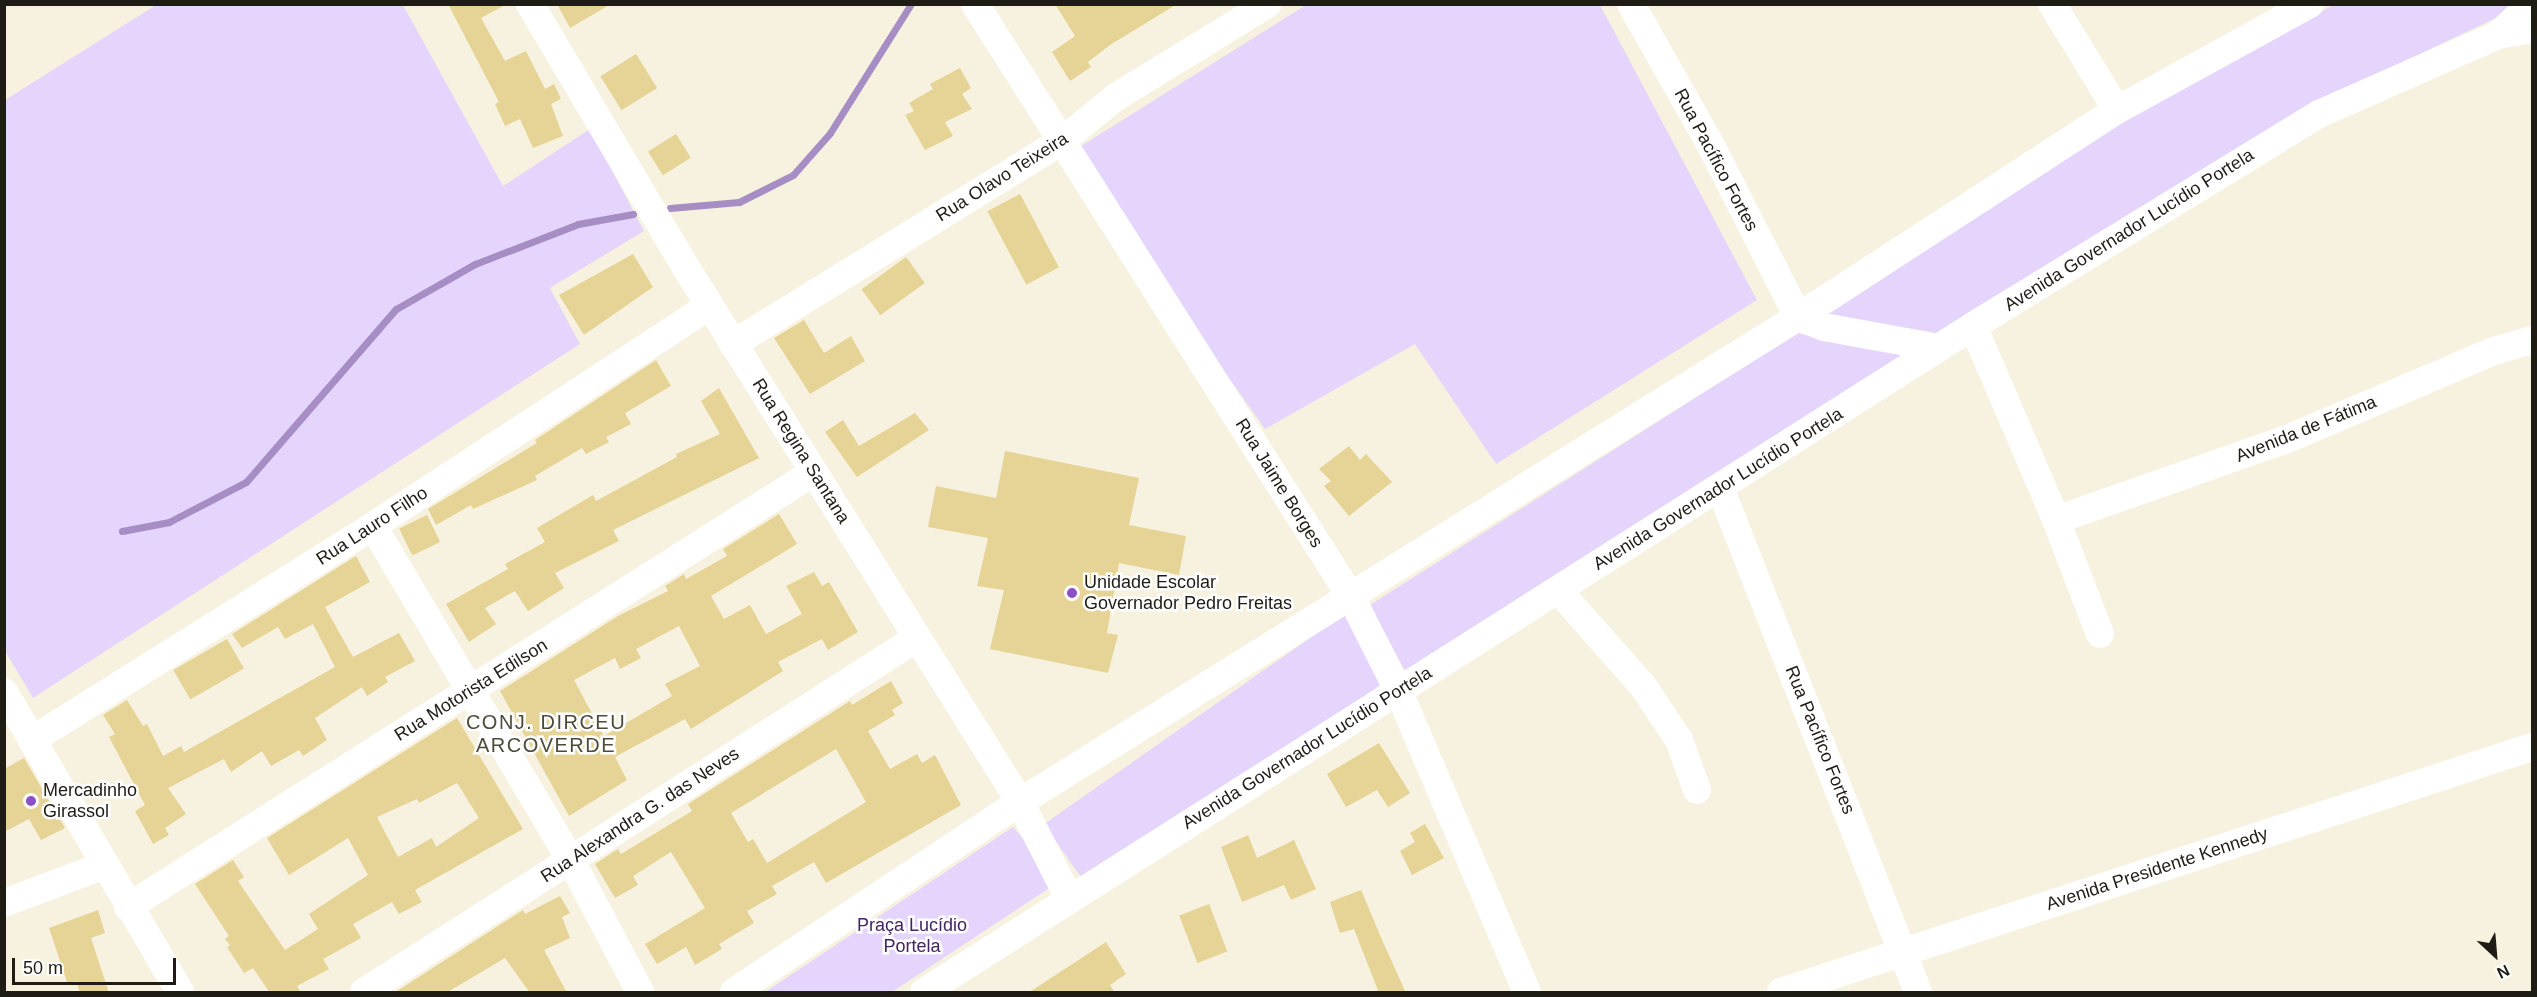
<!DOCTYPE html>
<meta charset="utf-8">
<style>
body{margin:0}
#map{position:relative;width:2537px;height:997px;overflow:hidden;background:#f7f2e0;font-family:Helvetica,sans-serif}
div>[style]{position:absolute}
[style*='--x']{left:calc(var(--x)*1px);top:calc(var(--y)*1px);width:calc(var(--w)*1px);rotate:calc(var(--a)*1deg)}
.green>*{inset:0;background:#e5d5fc;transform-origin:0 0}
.stream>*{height:7px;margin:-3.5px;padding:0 3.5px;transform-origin:3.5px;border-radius:3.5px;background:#a68ec5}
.building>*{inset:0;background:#e5d495;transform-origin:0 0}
.minor>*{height:28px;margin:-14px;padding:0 14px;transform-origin:14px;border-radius:14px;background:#fff}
.dots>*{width:16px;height:16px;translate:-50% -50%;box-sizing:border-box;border:3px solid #fff;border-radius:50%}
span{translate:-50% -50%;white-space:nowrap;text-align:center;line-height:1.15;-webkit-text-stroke:5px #fff;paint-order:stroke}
.street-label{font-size:18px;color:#1e1c15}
.poi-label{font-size:18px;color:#1e1c15}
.left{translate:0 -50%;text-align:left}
.park-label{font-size:18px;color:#442365}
.neighbourhood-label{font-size:20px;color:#4f4b3c;letter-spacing:1.5px}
.frame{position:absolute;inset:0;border:6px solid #1e1c15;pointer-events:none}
.north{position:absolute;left:2465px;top:925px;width:60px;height:60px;-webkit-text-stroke:4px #fff;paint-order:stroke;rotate:154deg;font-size:16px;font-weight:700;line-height:24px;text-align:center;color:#1e1c15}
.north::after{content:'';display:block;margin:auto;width:21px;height:27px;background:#1e1c15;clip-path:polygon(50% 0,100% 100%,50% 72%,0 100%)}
.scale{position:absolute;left:12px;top:958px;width:164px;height:27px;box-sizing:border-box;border:3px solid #1e1c15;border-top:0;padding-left:8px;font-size:18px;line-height:21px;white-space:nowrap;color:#1e1c15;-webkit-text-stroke:4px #fff;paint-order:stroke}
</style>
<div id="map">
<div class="green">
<i style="clip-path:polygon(156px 5px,403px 5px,503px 186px,590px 129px,644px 231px,550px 288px,580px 344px,33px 698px,5px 651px,5px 100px)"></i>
<i style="clip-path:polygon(1306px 5px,1600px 5px,1757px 300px,1496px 464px,1415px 344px,1265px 429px,1070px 153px)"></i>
<i style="clip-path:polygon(2333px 5px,2513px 5px,2498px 17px,2373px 76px,1940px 336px,1827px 315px,2123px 121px)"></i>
<i style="clip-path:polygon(1797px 333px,1909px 355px,1405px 671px,1370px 605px)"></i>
<i style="left:1347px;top:612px;width:79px;height:370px;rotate:55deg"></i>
<i style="clip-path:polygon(1013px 827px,1060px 881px,892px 992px,765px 992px)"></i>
</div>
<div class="stream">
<i style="--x:670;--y:208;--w:69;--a:-5"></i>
<i style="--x:739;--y:202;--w:60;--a:-26.6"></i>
<i style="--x:793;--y:175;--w:56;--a:-48.6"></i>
<i style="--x:830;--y:133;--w:152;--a:-57.9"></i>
<i style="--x:122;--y:531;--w:48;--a:-10.8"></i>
<i style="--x:169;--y:522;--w:87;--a:-27.5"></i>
<i style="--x:246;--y:482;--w:229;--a:-49.1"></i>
<i style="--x:396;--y:309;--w:91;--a:-29.7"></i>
<i style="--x:475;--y:264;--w:110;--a:-21.2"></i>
<i style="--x:578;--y:224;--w:56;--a:-10.3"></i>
</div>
<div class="building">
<i style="clip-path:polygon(448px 4px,507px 4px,481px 18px,505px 61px,526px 51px,545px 89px,554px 84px,561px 99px,551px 104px,563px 136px,533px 148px,520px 119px,505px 126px,495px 104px,499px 102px)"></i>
<i style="clip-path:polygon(557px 4px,611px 4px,570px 28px)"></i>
<i style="clip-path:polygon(1055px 4px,1177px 4px,1110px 45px,1088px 62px,1091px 67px,1070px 81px,1052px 52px,1075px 36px)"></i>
<i style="left:636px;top:54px;width:40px;height:42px;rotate:58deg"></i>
<i style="clip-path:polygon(960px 68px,971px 88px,962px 94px,972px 109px,945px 122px,953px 136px,925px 150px,905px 115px,914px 111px,909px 103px,933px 89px,930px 84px)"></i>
<i style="left:676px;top:134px;width:28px;height:33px;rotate:58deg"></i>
<i style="left:1020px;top:194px;width:83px;height:37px;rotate:62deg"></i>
<i style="clip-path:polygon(633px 254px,653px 287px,584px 335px,559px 295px)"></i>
<i style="left:906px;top:257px;width:32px;height:55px;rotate:54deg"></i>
<i style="clip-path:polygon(804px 320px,824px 353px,851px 336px,865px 361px,810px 394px,774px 338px)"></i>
<i style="clip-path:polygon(656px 360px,671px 386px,625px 413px,631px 424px,606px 437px,609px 442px,586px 454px,582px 448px,535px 476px,537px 480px,473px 509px,471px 505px,436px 525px,428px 509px,537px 443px,535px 440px)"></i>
<i style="clip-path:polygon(719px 388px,759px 458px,613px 530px,619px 541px,555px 573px,564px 588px,528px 611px,515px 591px,485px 608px,496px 624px,469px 642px,446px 604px,508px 569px,505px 564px,545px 542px,537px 528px,593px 495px,596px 501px,677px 457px,676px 454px,720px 434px,701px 401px)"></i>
<i style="clip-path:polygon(915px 413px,929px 430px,857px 477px,825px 432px,843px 420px,859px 446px)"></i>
<i style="clip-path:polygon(1349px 446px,1360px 460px,1366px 454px,1392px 482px,1349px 516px,1324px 486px,1331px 481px,1319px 469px)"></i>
<i style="clip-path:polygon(1005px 451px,1139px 478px,1129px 525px,1186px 536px,1179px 575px,1119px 563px,1107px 633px,1118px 635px,1108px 673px,990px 649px,1004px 590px,977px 586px,988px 538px,928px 527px,936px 486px,996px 498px)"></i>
<i style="clip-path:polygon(evenodd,779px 514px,797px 544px,711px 596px,724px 619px,750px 605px,766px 634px,802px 614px,786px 586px,814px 572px,822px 586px,829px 582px,858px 632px,828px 650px,822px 639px,778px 662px,783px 671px,691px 729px,685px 719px,615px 757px,627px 780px,569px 816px,500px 691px,618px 616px,668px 591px,665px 586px,684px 574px,686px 579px,727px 556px,723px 549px,779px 514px,679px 626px,700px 666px,665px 684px,672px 696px,604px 736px,574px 680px,615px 658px,620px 669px,641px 658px,636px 649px,679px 626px)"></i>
<i style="left:427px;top:515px;width:30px;height:31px;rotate:64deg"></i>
<i style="clip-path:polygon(356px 556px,370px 582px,325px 607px,353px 657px,399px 633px,415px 661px,385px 677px,388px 682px,367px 696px,362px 687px,315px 718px,327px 740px,303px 756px,299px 750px,271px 766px,262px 751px,231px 772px,224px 759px,168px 788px,186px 814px,165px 828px,169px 835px,153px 844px,135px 811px,145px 805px,109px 737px,115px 734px,103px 715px,127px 700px,143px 726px,147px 724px,163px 756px,181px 746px,184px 752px,335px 667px,313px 624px,285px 639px,278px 627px,242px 648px,232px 634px)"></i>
<i style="left:227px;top:639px;width:34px;height:62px;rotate:60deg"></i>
<i style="clip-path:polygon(evenodd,891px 681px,903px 703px,892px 710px,895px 715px,868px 731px,890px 769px,917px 754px,922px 763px,935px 755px,961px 805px,826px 883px,814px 862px,772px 886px,777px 894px,747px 911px,754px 923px,719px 944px,722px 949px,695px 965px,686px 947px,657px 964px,645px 944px,705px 908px,671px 852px,633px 876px,638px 885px,615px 898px,595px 864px,618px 849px,621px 854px,692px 811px,688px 804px,850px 701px,852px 705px,891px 681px,836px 749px,866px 802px,767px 863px,753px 839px,748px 842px,731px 813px,836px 749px)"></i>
<i style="clip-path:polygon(evenodd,457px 718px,523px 829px,415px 890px,422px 902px,399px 914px,392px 902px,353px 924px,361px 938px,323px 959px,329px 969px,297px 986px,301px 993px,270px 993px,253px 968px,244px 973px,227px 947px,230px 945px,225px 939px,229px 936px,195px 884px,233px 860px,244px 877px,238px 881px,285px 950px,318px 929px,309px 914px,368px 875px,348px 838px,289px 875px,267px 838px,457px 718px,457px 783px,479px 818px,436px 847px,432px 838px,398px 857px,377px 817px,417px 799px,419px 803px,457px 783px)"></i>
<i style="clip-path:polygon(1379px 743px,1410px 793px,1388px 807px,1377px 790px,1346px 807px,1327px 774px)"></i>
<i style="clip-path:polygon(24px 758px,65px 828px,41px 840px,29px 819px,4px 832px,4px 769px)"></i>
<i style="clip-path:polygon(1425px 824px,1444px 858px,1412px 875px,1400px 851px,1415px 842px,1410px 833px)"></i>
<i style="clip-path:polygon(1248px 835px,1257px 858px,1294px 840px,1316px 889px,1291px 900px,1284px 885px,1242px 902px,1221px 847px)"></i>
<i style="clip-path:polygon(1361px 890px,1383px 942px,1406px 993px,1379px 993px,1354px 929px,1340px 933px,1330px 902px)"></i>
<i style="clip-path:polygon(560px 896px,570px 913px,562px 917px,570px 938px,544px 950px,567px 993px,530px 993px,505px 958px,446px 993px,394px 993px,523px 910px,525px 914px)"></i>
<i style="left:1209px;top:904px;width:51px;height:32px;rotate:69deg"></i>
<i style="clip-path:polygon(98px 910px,105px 933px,91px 938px,109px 993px,80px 993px,76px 981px,68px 985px,49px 928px)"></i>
<i style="clip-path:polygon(1106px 942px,1126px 974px,1110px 985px,1115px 993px,1028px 993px)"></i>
</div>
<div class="minor">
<i style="--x:530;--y:4;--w:295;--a:59.4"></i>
<i style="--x:680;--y:258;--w:642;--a:57.99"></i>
<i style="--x:1020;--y:802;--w:108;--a:63"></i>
<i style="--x:975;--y:4;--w:702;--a:57.62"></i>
<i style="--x:1351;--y:597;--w:104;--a:63.2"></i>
<i style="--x:1398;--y:690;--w:328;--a:66.9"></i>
<i style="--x:1631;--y:4;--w:156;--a:60.5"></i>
<i style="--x:1708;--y:140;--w:199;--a:63"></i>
<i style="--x:1798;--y:317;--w:28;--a:21"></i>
<i style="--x:1824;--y:327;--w:117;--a:10.3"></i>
<i style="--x:2052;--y:4;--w:124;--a:58.5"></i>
<i style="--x:2498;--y:35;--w:45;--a:-43.2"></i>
<i style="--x:1973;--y:326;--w:211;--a:66.8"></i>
<i style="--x:2056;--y:520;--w:243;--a:-19.3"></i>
<i style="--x:2285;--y:440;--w:224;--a:-23.1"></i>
<i style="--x:2491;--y:352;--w:43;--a:-16.3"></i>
<i style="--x:733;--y:344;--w:387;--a:-31.7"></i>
<i style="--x:1062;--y:141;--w:70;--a:-39.2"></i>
<i style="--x:1116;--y:97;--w:178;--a:-31.5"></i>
<i style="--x:1720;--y:488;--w:541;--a:68.55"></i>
<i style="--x:2056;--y:520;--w:122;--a:68.9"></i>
<i style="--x:373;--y:526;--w:387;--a:59.4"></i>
<i style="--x:570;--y:859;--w:150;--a:62.2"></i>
<i style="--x:1558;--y:590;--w:128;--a:48.5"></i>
<i style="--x:1643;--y:686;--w:65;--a:56.3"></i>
<i style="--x:1679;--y:740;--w:53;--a:70.2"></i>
<i style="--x:4;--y:692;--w:348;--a:59.6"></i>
<i style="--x:32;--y:740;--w:403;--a:-32.1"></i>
<i style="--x:373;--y:526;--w:402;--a:-33.2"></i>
<i style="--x:4;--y:903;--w:108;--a:-20.6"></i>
<i style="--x:128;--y:907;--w:812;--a:-32.38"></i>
<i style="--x:364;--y:992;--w:657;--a:-32.63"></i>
<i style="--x:734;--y:992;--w:343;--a:-33.6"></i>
<i style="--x:1020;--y:802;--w:917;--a:-31.94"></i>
<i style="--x:1798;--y:317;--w:380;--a:-33"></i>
<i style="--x:2117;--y:110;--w:220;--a:-28.8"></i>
<i style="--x:924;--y:992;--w:1243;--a:-32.41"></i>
<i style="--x:1973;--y:326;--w:406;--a:-31.5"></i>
<i style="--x:2319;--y:114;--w:196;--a:-23.8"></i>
<i style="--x:2498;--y:35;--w:35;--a:-10"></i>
<i style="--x:1781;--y:992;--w:790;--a:-18.07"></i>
</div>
<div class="dots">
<i style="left:1072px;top:593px;background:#8b50c6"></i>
<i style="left:31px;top:801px;background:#8b50c6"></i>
</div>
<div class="street-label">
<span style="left:1716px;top:160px;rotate:62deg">Rua Pacífico Fortes</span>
<span style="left:1002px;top:177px;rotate:-32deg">Rua Olavo Teixeira</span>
<span style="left:2129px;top:230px;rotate:-32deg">Avenida Governador Lucídio Portela</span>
<span style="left:2306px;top:429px;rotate:-22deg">Avenida de Fátima</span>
<span style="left:801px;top:451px;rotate:58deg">Rua Regina Santana</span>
<span style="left:1279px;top:483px;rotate:58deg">Rua Jaime Borges</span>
<span style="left:1718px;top:489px;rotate:-32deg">Avenida Governador Lucídio Portela</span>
<span style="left:372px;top:526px;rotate:-33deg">Rua Lauro Filho</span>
<span style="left:471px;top:690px;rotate:-32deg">Rua Motorista Edilson</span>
<span style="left:1820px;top:740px;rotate:68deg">Rua Pacífico Fortes</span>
<span style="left:1307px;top:748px;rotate:-32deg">Avenida Governador Lucídio Portela</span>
<span style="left:640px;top:815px;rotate:-33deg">Rua Alexandra G. das Neves</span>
<span style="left:2157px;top:869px;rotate:-18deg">Avenida Presidente Kennedy</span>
</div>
<div class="poi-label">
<span class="left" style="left:1084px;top:593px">Unidade Escolar<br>Governador Pedro Freitas</span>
<span class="left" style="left:43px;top:801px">Mercadinho<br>Girassol</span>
</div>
<div class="park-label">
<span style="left:912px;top:936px">Praça Lucídio<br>Portela</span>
</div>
<div class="neighbourhood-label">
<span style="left:546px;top:734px">CONJ. DIRCEU<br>ARCOVERDE</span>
</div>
<div class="frame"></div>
<div class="north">N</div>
<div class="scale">50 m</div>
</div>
